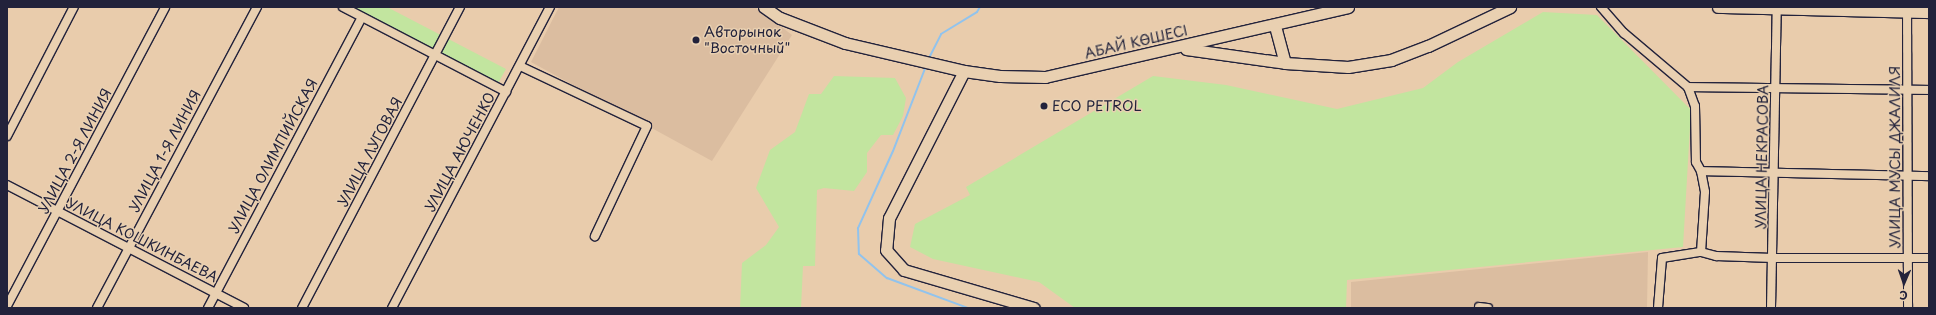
<!DOCTYPE html>
<meta charset="utf-8">
<style>
body{margin:0}
#map{position:relative;width:1936px;height:315px;overflow:hidden;background:#e9ccac;font-family:"Playpen Sans",sans-serif}
div>[style]{position:absolute}
[style*='--x']{left:calc(var(--x)*1px);top:calc(var(--y)*1px);width:calc(var(--w)*1px);rotate:calc(var(--a)*1deg)}
.built>*{inset:0;background:#dbbda0}
.green>*{inset:0;background:#c2e59f}
.stream>*{height:2px;margin:-1px;padding:0 1px;transform-origin:1px;border-radius:1px;background:#91c3ed}
.roads{filter:drop-shadow(1px 0 #22223b) drop-shadow(-1px 0 #22223b) drop-shadow(0 1px #22223b) drop-shadow(0 -1px #22223b)}
.street>*{height:8px;margin:-4px;padding:0 4px;transform-origin:4px;border-radius:4px;background:#e9d0b1}
.secondary>*{height:11px;margin:-5.5px;padding:0 5.5px;transform-origin:5.5px;border-radius:5.5px;background:#e9d0b1}
.dots>*{width:11px;height:11px;translate:-50% -50%;box-sizing:border-box;border:2px solid #e9d0b1;border-radius:50%}
span{translate:-50% -50%;white-space:nowrap;text-align:center;line-height:1.15;-webkit-text-stroke:3px #e9d0b1;paint-order:stroke}
.poi-label{font-size:14px;color:#22223b}
.left{translate:0 -50%;text-align:left}
.street-label{font-size:14px;color:#22223b}
.frame{position:absolute;inset:0;border:8px solid #22223b;pointer-events:none}
.north{position:absolute;left:1884px;top:263px;width:40px;height:40px;-webkit-text-stroke:3px #e9d0b1;paint-order:stroke;rotate:182deg;font-size:11px;font-weight:700;line-height:16px;text-align:center;color:#22223b}
.north::after{content:'';display:block;margin:auto;width:14px;height:18px;background:#22223b;clip-path:polygon(50% 0,100% 100%,50% 72%,0 100%)}
</style>
<div id="map">
<div class="built">
<i style="clip-path:polygon(559px 7px,755px 7px,792px 35px,712px 161px,531px 62px)"></i>
<i style="clip-path:polygon(1648px 252px,1647px 308px,1351px 308px,1351px 282px)"></i>
</div>
<div class="green">
<i style="clip-path:polygon(344px 7px,387px 7px,506px 69px,496px 87px)"></i>
<i style="clip-path:polygon(1543px 12px,1597px 15px,1691px 110px,1683px 247px,1347px 280px,1346px 308px,1075px 308px,1039px 282px,933px 259px,910px 247px,915px 224px,970px 195px,966px 187px,1153px 76px,1226px 85px,1337px 109px,1423px 88px,1458px 62px)"></i>
<i style="clip-path:polygon(834px 76px,895px 78px,906px 98px,903px 116px,893px 135px,881px 135px,867px 153px,867px 172px,854px 191px,824px 188px,817px 190px,815px 266px,803px 266px,801px 308px,740px 308px,742px 263px,766px 245px,779px 227px,756px 188px,770px 150px,795px 132px,809px 94px,821px 94px)"></i>
</div>
<div class="stream">
<i style="--x:928;--y:60;--w:29;--a:-63"></i>
<i style="--x:941;--y:34;--w:42;--a:-31.4"></i>
<i style="--x:977;--y:12;--w:6;--a:-59"></i>
<i style="--x:926;--y:66;--w:91;--a:111.2"></i>
<i style="--x:893;--y:151;--w:85;--a:114.4"></i>
<i style="--x:858;--y:228;--w:26;--a:88"></i>
<i style="--x:859;--y:254;--w:37;--a:41"></i>
<i style="--x:887;--y:278;--w:86;--a:20.3"></i>
</div>
<div class="roads">
<div class="street">
<i style="--x:343;--y:7;--w:184;--a:27.5"></i>
<i style="--x:1601;--y:7;--w:35;--a:49"></i>
<i style="--x:1624;--y:33;--w:84;--a:40.2"></i>
<i style="--x:1688;--y:87;--w:20;--a:70"></i>
<i style="--x:1695;--y:106;--w:56;--a:89"></i>
<i style="--x:1696;--y:162;--w:10;--a:61"></i>
<i style="--x:1701;--y:171;--w:21;--a:79"></i>
<i style="--x:1705;--y:192;--w:60;--a:93.8"></i>
<i style="--x:1907;--y:7;--w:301;--a:89.8"></i>
<i style="--x:520;--y:66;--w:140;--a:25.3"></i>
<i style="--x:647;--y:126;--w:122;--a:115.3"></i>
<i style="--x:1688;--y:87;--w:241;--a:0.7"></i>
<i style="--x:7;--y:136;--w:145;--a:-62.6"></i>
<i style="--x:1701;--y:171;--w:228;--a:1.3"></i>
<i style="--x:7;--y:185;--w:267;--a:27.4"></i>
<i style="--x:7;--y:306;--w:338;--a:-62.1"></i>
<i style="--x:1479;--y:307;--w:9;--a:6"></i>
<i style="--x:97;--y:308;--w:341;--a:-62"></i>
<i style="--x:208;--y:308;--w:329;--a:-62.1"></i>
<i style="--x:302;--y:308;--w:340;--a:-62.3"></i>
<i style="--x:392;--y:308;--w:340;--a:-62.3"></i>
<i style="--x:1658;--y:308;--w:50;--a:-85.4"></i>
<i style="--x:1662;--y:258;--w:39;--a:-9"></i>
<i style="--x:1701;--y:252;--w:16;--a:15"></i>
<i style="--x:1716;--y:256;--w:57;--a:2"></i>
<i style="--x:1773;--y:258;--w:156;--a:0"></i>
<i style="--x:1771;--y:308;--w:301;--a:-88.9"></i>
</div>
<div class="secondary">
<i style="--x:764;--y:7;--w:19;--a:35"></i>
<i style="--x:780;--y:18;--w:70;--a:21"></i>
<i style="--x:845;--y:43;--w:122;--a:13.2"></i>
<i style="--x:964;--y:71;--w:36;--a:8"></i>
<i style="--x:1000;--y:76;--w:45;--a:1.3"></i>
<i style="--x:1045;--y:77;--w:311;--a:-13"></i>
<i style="--x:1718;--y:7;--w:211;--a:1.4"></i>
<i style="--x:1275;--y:26;--w:38;--a:75"></i>
<i style="--x:1186;--y:49;--w:100;--a:8"></i>
<i style="--x:1285;--y:63;--w:63;--a:3.6"></i>
<i style="--x:1348;--y:67;--w:44;--a:-9.2"></i>
<i style="--x:1391;--y:60;--w:40;--a:-21"></i>
<i style="--x:1428;--y:46;--w:91;--a:-25.4"></i>
<i style="--x:964;--y:71;--w:165;--a:117"></i>
<i style="--x:889;--y:218;--w:32;--a:95"></i>
<i style="--x:886;--y:250;--w:27;--a:48"></i>
<i style="--x:904;--y:270;--w:135;--a:16.3"></i>
</div>
</div>
<div class="dots">
<i style="left:696px;top:40px;background:#22223b"></i>
<i style="left:1044px;top:106px;background:#22223b"></i>
</div>
<div class="poi-label">
<span class="left" style="left:704px;top:40px">Авторынок<br>"Восточный"</span>
<span class="left" style="left:1052px;top:106px">ECO PETROL</span>
</div>
<div class="street-label">
<span style="left:1136px;top:42px;rotate:-13deg">АБАЙ КӨШЕСІ</span>
<span style="left:75px;top:151px;rotate:-62deg">УЛИЦА 2-Я ЛИНИЯ</span>
<span style="left:165px;top:151px;rotate:-62deg">УЛИЦА 1-Я ЛИНИЯ</span>
<span style="left:370px;top:152px;rotate:-62deg">УЛИЦА ЛУГОВАЯ</span>
<span style="left:460px;top:152px;rotate:-62deg">УЛИЦА АЮЧЕНКО</span>
<span style="left:273px;top:156px;rotate:-62deg">УЛИЦА ОЛИМПИЙСКАЯ</span>
<span style="left:1762px;top:157px;rotate:-89deg">УЛИЦА НЕКРАСОВА</span>
<span style="left:1895px;top:157px;rotate:-90deg">УЛИЦА МУСЫ ДЖАЛИЛЯ</span>
<span style="left:142px;top:240px;rotate:27deg">УЛИЦА КОШКИНБАЕВА</span>
</div>
<div class="frame"></div>
<div class="north">С</div>
</div>
